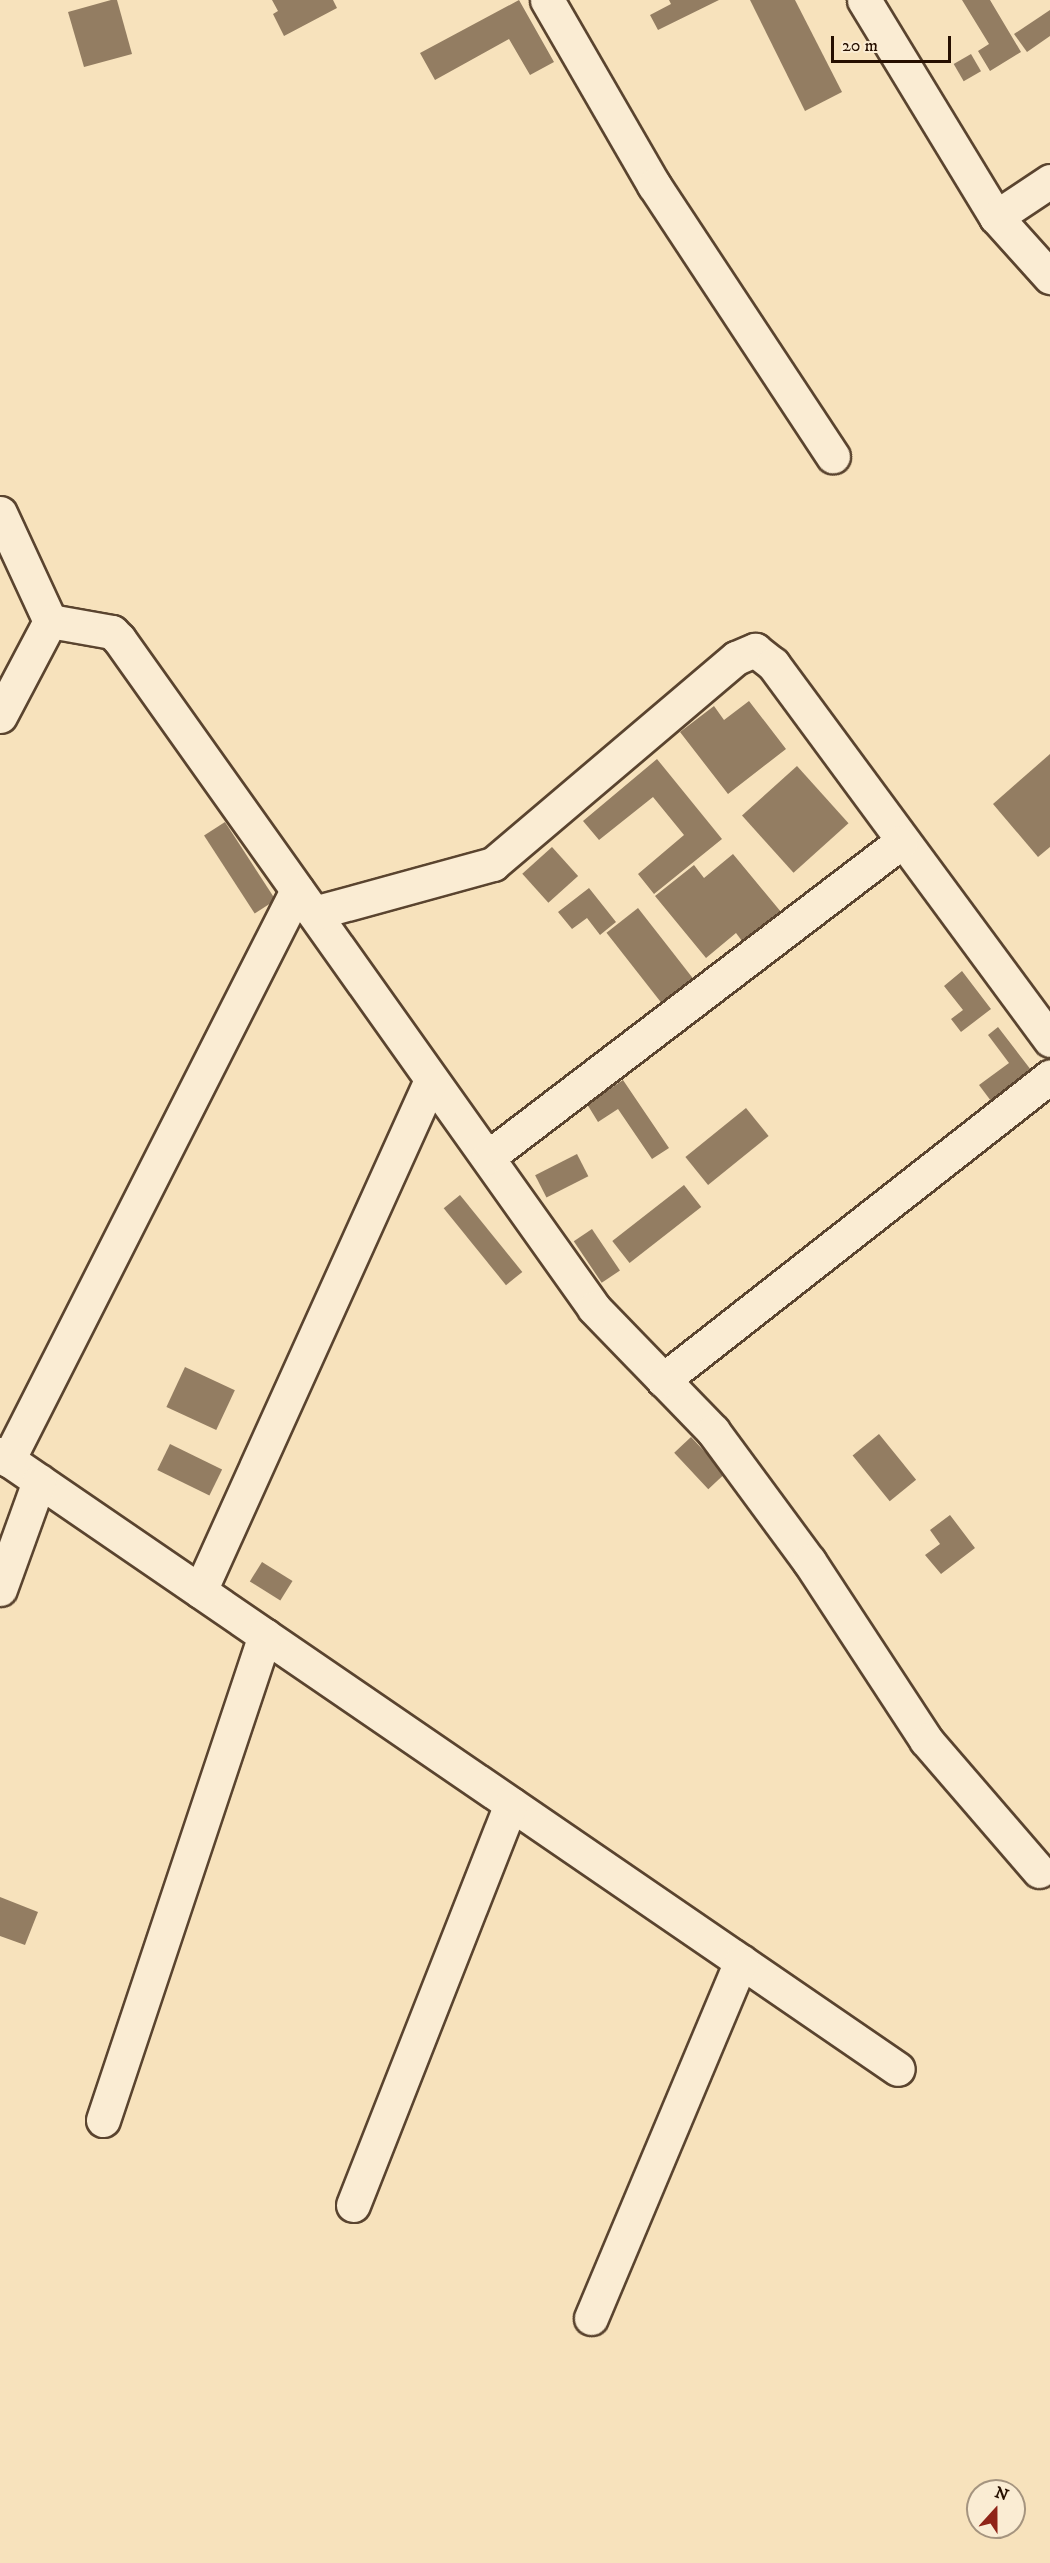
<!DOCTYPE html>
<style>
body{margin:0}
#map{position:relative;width:1050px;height:2563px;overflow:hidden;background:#f7e2bc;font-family:"IM FELL DW Pica",serif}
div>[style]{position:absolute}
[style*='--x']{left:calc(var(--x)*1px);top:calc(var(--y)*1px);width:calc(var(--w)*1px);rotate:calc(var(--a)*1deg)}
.building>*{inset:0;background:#937d62;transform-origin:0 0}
.roads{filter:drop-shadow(2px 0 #5a442f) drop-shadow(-2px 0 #5a442f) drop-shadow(0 2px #5a442f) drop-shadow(0 -2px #5a442f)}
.street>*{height:33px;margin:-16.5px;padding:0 16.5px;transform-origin:16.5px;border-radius:16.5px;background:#faecd3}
span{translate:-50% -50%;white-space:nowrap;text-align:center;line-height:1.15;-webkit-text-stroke:5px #faecd3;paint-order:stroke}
.north{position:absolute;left:966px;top:2479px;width:60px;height:60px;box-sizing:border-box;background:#faecd3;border:2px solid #a5947f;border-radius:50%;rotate:21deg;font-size:16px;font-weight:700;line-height:24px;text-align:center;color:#260f00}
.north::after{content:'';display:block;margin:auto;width:21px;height:27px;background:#8f2418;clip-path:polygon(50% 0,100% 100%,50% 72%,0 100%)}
.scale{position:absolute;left:831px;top:36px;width:120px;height:27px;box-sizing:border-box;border:3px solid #260f00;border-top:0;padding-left:8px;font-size:18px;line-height:21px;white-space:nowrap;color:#260f00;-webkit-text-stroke:4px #faecd3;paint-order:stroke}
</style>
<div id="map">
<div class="building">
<i style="clip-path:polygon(111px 0,117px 0,132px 54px,84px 67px,68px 12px)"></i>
<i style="clip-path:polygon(272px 0,333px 0,337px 8px,284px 36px,273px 14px,278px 11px)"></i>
<i style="clip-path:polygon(519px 0,554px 62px,530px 75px,509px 39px,435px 80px,420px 53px)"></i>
<i style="clip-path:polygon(669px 0,719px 0,658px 30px,650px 15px,671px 4px)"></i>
<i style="clip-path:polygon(750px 0,795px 0,842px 92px,805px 111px)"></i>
<i style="clip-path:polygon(962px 0,990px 0,1021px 52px,990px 71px,978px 51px,989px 44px)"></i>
<i style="clip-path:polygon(1050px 10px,1050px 36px,1027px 52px,1014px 34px)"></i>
<i style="left:971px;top:54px;width:20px;height:20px;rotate:60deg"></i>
<i style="clip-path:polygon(749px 701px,786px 749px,728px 794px,680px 732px,714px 706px,724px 720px)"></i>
<i style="clip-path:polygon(1050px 754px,1050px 847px,1038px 857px,993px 804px)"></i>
<i style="clip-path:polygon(657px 759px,722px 839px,654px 894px,638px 874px,684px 835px,653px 797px,599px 840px,583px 821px)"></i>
<i style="left:797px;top:766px;width:77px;height:74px;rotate:48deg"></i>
<i style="left:225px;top:822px;width:93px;height:25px;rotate:57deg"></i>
<i style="left:552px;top:847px;width:39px;height:40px;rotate:48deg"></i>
<i style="clip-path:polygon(733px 854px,786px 918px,748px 949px,736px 933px,706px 958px,655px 896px,694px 865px,704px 878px)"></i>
<i style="clip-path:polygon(589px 888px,616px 922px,600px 935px,587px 918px,572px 929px,558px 912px)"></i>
<i style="left:638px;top:908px;width:97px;height:40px;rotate:52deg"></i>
<i style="clip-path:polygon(962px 971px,991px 1009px,961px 1032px,951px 1019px,963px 1010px,944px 986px)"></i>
<i style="clip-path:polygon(998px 1027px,1031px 1070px,991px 1101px,979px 1085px,1009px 1063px,988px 1035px)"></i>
<i style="clip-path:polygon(623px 1080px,669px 1148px,652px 1159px,618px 1109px,598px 1122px,587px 1104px)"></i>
<i style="left:746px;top:1108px;width:36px;height:78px;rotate:51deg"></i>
<i style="left:577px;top:1154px;width:25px;height:47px;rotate:63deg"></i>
<i style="left:684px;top:1185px;width:28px;height:91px;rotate:52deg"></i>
<i style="left:460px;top:1195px;width:99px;height:21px;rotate:51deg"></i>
<i style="left:592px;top:1229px;width:50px;height:22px;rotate:56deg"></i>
<i style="left:185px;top:1367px;width:55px;height:44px;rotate:25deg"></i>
<i style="left:879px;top:1434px;width:59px;height:34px;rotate:51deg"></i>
<i style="left:691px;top:1437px;width:50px;height:23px;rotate:47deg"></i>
<i style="left:170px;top:1444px;width:58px;height:29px;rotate:26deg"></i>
<i style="clip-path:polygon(950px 1515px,975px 1548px,941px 1574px,925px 1555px,940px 1544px,930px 1530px)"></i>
<i style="left:262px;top:1562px;width:36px;height:23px;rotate:32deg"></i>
<i style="clip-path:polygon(0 1897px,38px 1912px,25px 1945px,0 1936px)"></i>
</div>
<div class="roads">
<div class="street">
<i style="--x:547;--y:0;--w:214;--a:60"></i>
<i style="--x:654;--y:185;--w:325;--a:56.6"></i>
<i style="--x:864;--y:0;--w:254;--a:58.7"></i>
<i style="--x:996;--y:217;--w:81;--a:48"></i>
<i style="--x:996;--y:217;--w:65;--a:-33.7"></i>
<i style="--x:0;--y:513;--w:119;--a:65.2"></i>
<i style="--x:50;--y:621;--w:63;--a:10.1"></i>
<i style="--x:112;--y:632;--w:10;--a:45"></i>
<i style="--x:119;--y:639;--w:820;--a:54.62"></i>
<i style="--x:594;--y:1308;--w:171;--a:45.9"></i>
<i style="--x:713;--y:1431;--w:162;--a:53.6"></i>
<i style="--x:809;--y:1561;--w:214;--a:56.8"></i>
<i style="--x:926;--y:1740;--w:173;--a:49.2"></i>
<i style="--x:0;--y:716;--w:107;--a:-62.2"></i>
<i style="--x:314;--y:913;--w:186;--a:-15.3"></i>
<i style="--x:493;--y:864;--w:319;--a:-40.3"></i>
<i style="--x:736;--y:658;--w:21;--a:-23"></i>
<i style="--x:755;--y:650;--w:23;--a:38"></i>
<i style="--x:773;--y:664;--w:467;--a:53.6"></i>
<i style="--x:488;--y:1157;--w:519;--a:-37.33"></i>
<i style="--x:663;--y:1380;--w:492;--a:-38.1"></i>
<i style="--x:0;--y:1454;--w:1088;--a:34.41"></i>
<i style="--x:8;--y:1460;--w:639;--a:-63.11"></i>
<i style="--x:0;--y:1589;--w:115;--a:-70.1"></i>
<i style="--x:200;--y:1591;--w:561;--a:-65.67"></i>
<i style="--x:103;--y:2120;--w:511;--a:-71.53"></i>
<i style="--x:353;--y:2205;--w:431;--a:-68.5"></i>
<i style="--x:591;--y:2318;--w:387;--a:-67.2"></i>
</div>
</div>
<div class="north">N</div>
<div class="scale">20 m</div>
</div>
